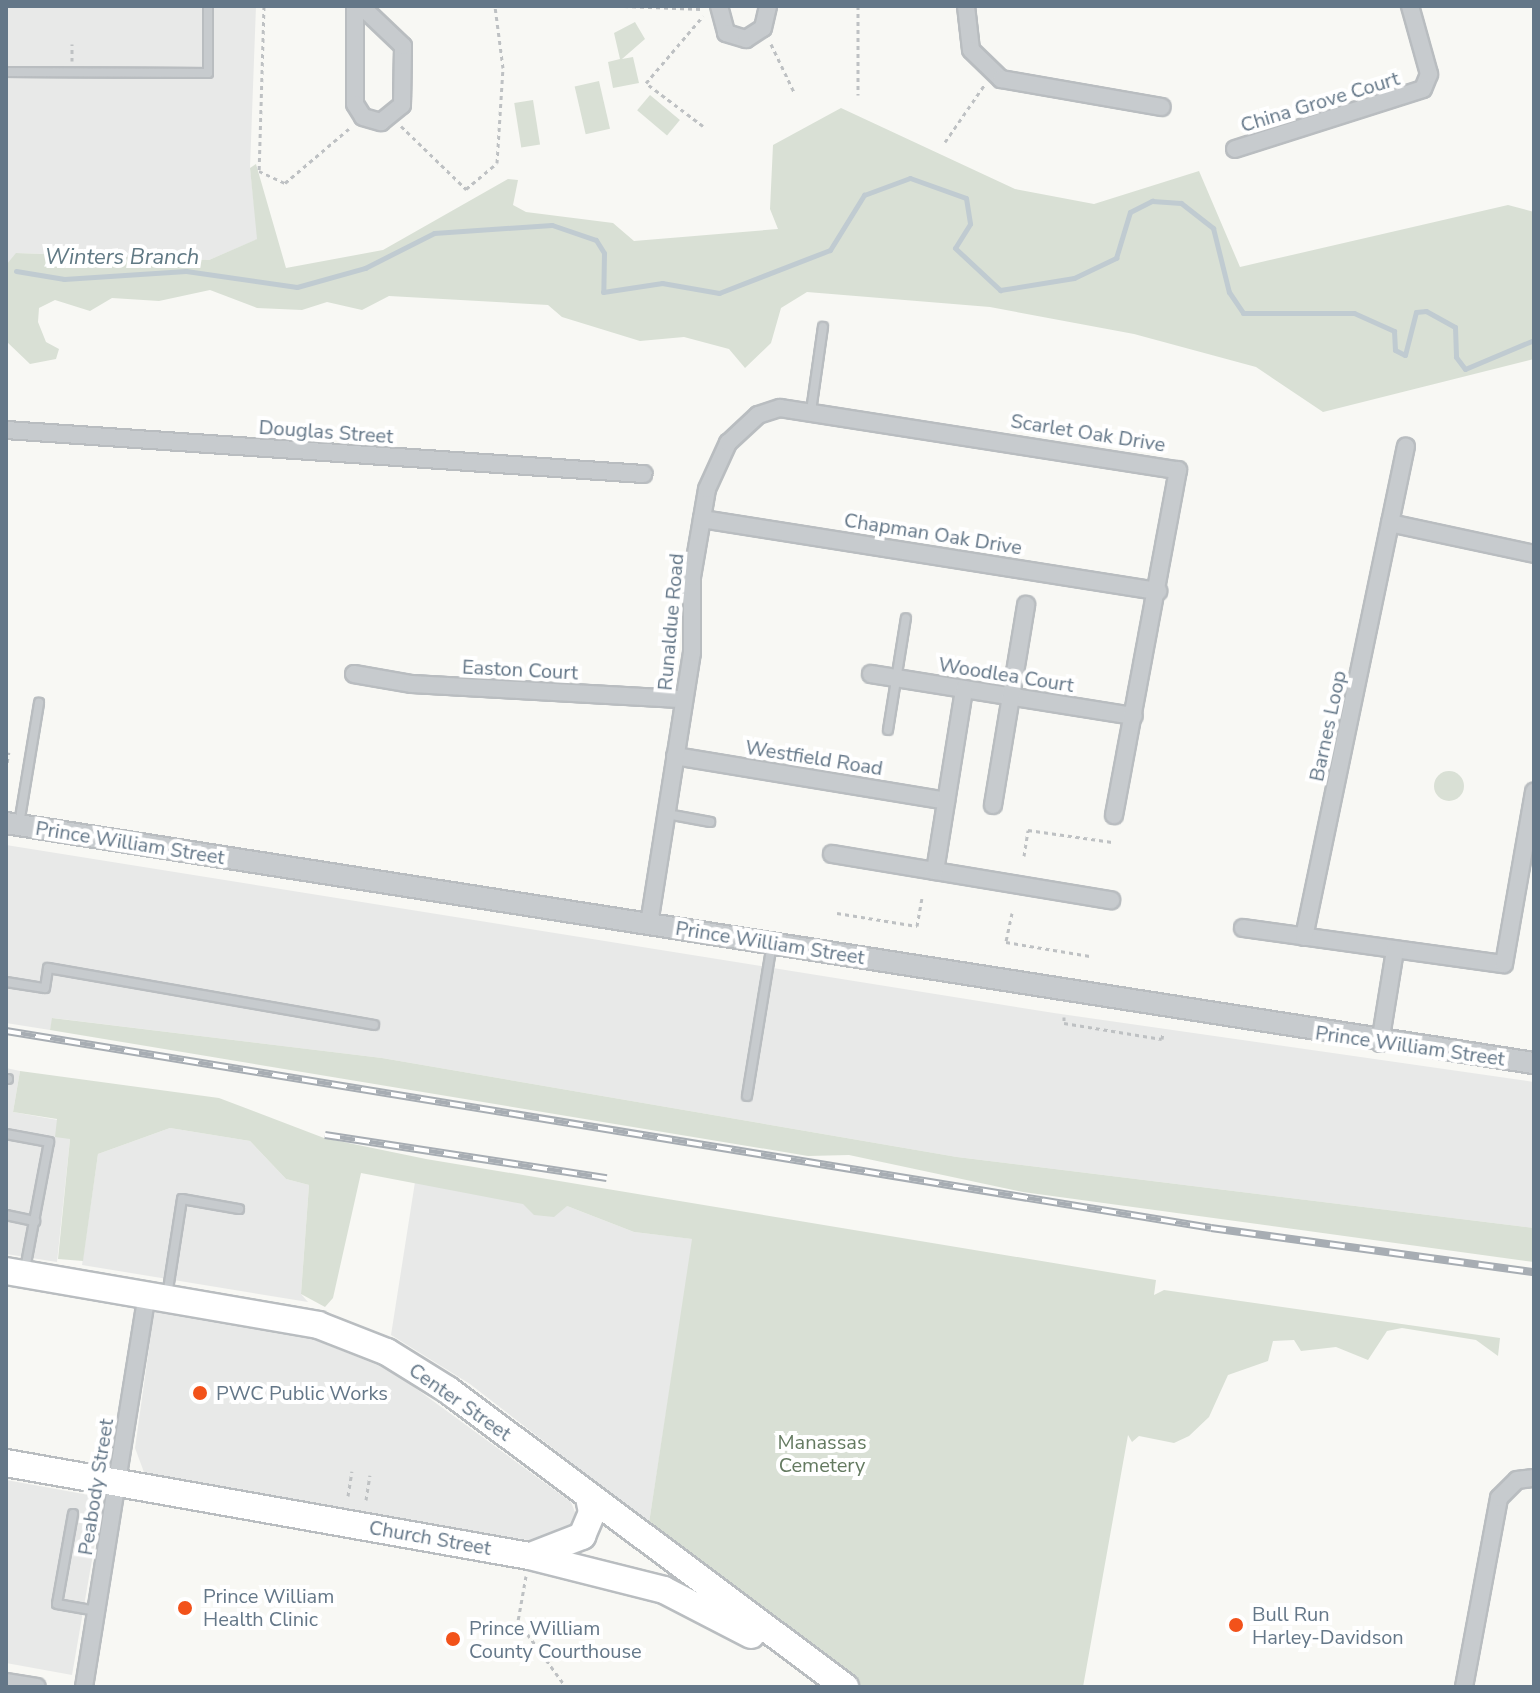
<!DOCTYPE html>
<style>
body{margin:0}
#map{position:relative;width:1540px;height:1693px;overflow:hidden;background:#f8f8f4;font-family:"Nunito Sans",sans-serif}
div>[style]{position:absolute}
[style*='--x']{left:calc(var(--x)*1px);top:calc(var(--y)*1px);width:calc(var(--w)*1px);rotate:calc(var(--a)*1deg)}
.built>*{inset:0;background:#e8e9e8}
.green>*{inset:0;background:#d9e0d5;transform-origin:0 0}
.round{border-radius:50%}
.stream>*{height:5px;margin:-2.5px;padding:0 2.5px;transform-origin:2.5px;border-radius:2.5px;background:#c0cbd1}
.path>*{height:3px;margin-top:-1.5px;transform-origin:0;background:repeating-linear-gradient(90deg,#bec1c3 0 4px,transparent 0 8px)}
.roads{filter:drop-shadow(2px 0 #b9bdc0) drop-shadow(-2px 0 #b9bdc0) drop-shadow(0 2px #b9bdc0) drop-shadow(0 -2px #b9bdc0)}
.service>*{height:8px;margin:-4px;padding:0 4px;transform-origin:4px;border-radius:4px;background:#c7cbce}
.minor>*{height:16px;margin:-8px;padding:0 8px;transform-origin:8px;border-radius:8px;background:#c7cbce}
.tertiary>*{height:20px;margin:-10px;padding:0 10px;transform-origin:10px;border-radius:10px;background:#c7cbce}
.trunk>*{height:26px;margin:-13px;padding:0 13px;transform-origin:13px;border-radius:13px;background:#fff}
.rail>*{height:8px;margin-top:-4px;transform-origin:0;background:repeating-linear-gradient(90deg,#fff 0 15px,#a7adb3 0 30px);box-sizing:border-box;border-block:2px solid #a7adb3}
.dots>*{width:22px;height:22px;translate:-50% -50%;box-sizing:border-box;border:4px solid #fff;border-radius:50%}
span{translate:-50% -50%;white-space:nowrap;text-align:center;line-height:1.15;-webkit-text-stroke:8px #fff;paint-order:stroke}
.street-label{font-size:20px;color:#647788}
.poi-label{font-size:20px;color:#647788}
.left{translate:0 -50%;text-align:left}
.park-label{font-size:20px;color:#647a60}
.water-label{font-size:22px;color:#607984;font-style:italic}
.frame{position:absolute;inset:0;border:8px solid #647788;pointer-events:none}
</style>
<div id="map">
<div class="built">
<i style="clip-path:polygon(6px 6px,256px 6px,250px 168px,258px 239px,209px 260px,17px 253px,6px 265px)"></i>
<i style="clip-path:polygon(6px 845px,1054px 1013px,1534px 1082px,1534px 1228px,957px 1157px,382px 1058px,53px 1018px,50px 1030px,6px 1023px)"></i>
<i style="clip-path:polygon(6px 1068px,20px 1071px,13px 1112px,58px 1120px,70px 1139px,57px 1262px,6px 1254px)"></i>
<i style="clip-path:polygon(170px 1128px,250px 1141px,286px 1179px,309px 1185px,301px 1294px,308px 1302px,82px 1265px,98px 1154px)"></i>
<i style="clip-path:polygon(415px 1182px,567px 1206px,634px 1232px,693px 1239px,649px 1523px,470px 1384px,391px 1335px)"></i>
<i style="clip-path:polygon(168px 1308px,293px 1331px,392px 1371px,571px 1502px,580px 1525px,550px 1544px,145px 1475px,135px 1448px,154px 1312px)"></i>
<i style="clip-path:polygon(6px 1480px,89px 1495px,101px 1508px,72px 1675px,6px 1663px)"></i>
</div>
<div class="green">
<i style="clip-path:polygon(635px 22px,645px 39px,622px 59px,633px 57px,639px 83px,613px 88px,608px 62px,620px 59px,614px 33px)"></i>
<i style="left:599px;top:81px;width:49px;height:25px;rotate:77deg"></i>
<i style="left:650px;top:95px;width:39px;height:20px;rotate:40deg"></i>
<i style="left:533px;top:100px;width:45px;height:19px;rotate:81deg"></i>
<i style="clip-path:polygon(841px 108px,1015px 189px,1094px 204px,1199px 171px,1240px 267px,1508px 205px,1534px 212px,1534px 359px,1323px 412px,1256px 367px,1134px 334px,990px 307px,807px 292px,781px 308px,771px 343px,745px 368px,729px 349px,684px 337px,640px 341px,562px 317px,548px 305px,389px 296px,362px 310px,327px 302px,302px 310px,257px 308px,210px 290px,159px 301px,112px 298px,90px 311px,55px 300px,39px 308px,38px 322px,46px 342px,59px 349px,56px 359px,30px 364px,6px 341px,6px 265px,16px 253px,209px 260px,257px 239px,250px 168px,256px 164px,286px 268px,383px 250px,508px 179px,518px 180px,513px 205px,526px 212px,613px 223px,634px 241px,778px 229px,770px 209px,773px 145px)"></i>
<i class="round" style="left:1434px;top:771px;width:30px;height:30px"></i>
<i style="clip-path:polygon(52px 1018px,382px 1058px,957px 1157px,1534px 1228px,1534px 1262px,1023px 1192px,849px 1155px,808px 1156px,50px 1030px)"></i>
<i style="clip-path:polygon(20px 1071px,219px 1098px,324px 1138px,426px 1159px,1156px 1280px,1154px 1295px,1164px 1290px,1500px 1338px,1498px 1356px,1476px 1340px,1402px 1328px,1387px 1331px,1368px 1360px,1336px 1347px,1301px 1351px,1294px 1340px,1273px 1341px,1268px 1361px,1228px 1375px,1209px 1417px,1189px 1436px,1174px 1443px,1139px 1436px,1132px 1442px,1128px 1435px,1083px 1687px,862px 1687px,649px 1523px,692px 1239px,634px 1232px,567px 1206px,554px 1217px,534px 1215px,523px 1204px,361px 1173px,333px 1298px,325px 1307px,301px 1294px,309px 1185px,286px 1179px,250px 1141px,170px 1128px,98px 1154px,83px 1261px,58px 1259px,70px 1139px,55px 1137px,57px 1119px,13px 1112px)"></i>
</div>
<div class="stream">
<i style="--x:16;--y:271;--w:49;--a:9.5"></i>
<i style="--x:64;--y:279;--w:122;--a:-3.8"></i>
<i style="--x:186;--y:271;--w:112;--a:8.2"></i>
<i style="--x:297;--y:287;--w:71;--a:-15.6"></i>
<i style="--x:365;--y:268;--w:77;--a:-26.9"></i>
<i style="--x:434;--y:233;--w:118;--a:-3.9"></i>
<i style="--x:552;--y:225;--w:46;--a:18.8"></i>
<i style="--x:596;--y:240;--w:15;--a:58"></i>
<i style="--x:604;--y:253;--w:39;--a:91"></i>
<i style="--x:603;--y:292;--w:60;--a:-8.7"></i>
<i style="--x:662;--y:283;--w:58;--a:10"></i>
<i style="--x:719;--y:293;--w:119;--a:-21.2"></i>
<i style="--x:830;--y:250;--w:65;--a:-58.3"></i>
<i style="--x:864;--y:195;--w:49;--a:-20.3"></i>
<i style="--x:910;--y:178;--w:59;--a:19.7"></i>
<i style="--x:966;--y:198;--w:26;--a:81"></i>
<i style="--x:970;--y:224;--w:28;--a:122"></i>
<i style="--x:955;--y:248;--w:62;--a:43"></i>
<i style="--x:1000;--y:290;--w:75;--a:-9.2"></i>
<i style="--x:1074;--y:278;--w:47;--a:-25.5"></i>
<i style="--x:1116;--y:258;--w:48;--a:-73.1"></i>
<i style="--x:1130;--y:212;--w:25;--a:-27"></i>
<i style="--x:1152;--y:201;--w:29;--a:4"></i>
<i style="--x:1181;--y:203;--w:41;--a:38"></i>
<i style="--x:1213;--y:228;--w:66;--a:76"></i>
<i style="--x:1229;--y:292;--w:25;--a:56"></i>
<i style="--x:1243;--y:313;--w:111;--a:0"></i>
<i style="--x:1354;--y:313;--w:44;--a:24.2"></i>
<i style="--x:1394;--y:331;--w:19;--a:87"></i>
<i style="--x:1395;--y:350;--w:11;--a:27"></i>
<i style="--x:1405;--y:355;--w:44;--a:-75.7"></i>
<i style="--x:1416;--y:312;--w:10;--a:-6"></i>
<i style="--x:1426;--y:311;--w:33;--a:29"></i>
<i style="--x:1455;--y:327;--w:30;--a:88"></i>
<i style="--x:1456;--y:357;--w:15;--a:53"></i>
<i style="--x:1465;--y:369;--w:75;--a:-22.8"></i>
</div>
<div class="path">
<i style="--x:264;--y:6;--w:165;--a:91.7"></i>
<i style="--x:259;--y:171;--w:29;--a:25"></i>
<i style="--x:285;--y:183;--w:87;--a:-40.3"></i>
<i style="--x:624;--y:6;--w:77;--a:2.2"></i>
<i style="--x:858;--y:6;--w:89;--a:90"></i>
<i style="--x:771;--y:44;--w:55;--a:64.4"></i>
<i style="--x:72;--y:61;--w:17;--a:-90"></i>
<i style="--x:401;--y:126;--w:91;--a:44.1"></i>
<i style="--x:466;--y:189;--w:40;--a:-40"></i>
<i style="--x:497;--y:163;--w:95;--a:-86.4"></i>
<i style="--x:503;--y:68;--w:63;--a:-97.4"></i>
<i style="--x:703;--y:126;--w:71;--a:-143"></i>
<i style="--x:646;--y:83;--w:88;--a:-49.6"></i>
<i style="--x:945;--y:142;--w:70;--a:-55.4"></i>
<i style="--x:6;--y:770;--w:18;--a:-81"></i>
<i style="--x:1024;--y:856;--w:26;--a:-81"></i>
<i style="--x:1028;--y:830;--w:85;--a:8.1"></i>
<i style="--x:837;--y:913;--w:81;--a:9.2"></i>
<i style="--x:917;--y:926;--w:28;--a:-80"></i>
<i style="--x:1012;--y:913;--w:30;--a:102"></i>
<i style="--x:1006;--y:942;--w:85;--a:9.5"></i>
<i style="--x:1064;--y:1017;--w:6;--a:90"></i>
<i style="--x:1064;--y:1023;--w:99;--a:9.3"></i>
<i style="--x:1162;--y:1039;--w:6;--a:-81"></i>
<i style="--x:348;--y:1496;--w:25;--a:-81"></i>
<i style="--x:366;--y:1500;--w:25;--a:-81"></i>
<i style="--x:526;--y:1576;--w:46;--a:100.1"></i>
<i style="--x:518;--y:1621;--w:82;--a:54"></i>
</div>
<div class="roads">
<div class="service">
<i style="--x:6;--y:72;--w:202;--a:0.3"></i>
<i style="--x:208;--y:73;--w:67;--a:-90"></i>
<i style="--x:811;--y:411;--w:85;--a:-81.9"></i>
<i style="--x:888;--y:730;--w:113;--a:-80.9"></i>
<i style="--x:667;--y:814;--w:44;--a:10.5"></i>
<i style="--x:19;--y:824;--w:123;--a:-80.6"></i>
<i style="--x:6;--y:982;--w:39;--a:9"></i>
<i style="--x:45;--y:988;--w:20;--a:-81"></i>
<i style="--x:48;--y:968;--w:331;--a:9.9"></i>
<i style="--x:6;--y:1079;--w:2;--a:0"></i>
<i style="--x:747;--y:1096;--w:154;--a:-80.7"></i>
<i style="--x:6;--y:1134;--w:44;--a:10.5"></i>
<i style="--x:49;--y:1142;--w:129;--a:100.7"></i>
<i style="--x:6;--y:1215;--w:30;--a:12"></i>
<i style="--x:167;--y:1296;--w:98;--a:-81.2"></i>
<i style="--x:182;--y:1199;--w:58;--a:10"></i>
<i style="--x:73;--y:1514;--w:91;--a:100.1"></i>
<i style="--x:57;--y:1604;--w:40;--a:10"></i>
</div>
<div class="minor">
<i style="--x:355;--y:6;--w:98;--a:90"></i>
<i style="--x:355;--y:104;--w:15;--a:58"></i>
<i style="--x:363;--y:117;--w:19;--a:16"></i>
<i style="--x:381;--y:122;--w:27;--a:-39"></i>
<i style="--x:402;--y:105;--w:59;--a:-89"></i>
<i style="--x:403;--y:46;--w:58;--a:-136.4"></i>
<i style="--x:719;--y:6;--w:28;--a:75"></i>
<i style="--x:726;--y:33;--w:21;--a:17"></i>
<i style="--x:746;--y:39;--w:20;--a:-33"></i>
<i style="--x:763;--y:28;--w:23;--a:-77"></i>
<i style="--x:966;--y:6;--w:44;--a:83.5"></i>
<i style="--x:971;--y:50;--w:42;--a:44"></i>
<i style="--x:1001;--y:79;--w:163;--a:9.9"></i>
<i style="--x:1235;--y:149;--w:197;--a:-17.7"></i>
<i style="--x:1423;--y:89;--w:16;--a:-68"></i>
<i style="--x:1429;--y:74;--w:71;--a:-105.6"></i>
<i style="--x:6;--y:430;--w:639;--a:3.95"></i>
<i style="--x:702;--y:519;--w:462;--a:9"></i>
<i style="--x:1390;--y:523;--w:147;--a:12.1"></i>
<i style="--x:354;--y:674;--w:59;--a:9.8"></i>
<i style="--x:412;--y:684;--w:272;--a:3.2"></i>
<i style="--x:871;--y:674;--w:266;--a:9.1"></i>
<i style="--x:675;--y:756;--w:275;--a:9.4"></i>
<i style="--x:993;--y:805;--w:203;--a:-80.6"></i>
<i style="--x:832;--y:854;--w:283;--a:9.4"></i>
<i style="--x:935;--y:871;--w:184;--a:-80.9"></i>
<i style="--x:649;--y:924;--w:274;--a:-81"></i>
<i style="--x:692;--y:653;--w:76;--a:-90"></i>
<i style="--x:692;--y:577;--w:89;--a:-80.3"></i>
<i style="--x:707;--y:489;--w:51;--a:-65.5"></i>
<i style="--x:728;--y:443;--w:41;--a:-43"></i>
<i style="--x:758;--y:415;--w:23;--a:-18"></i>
<i style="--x:780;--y:408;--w:403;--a:8.9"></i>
<i style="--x:1178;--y:470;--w:351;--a:100.5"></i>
<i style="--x:1243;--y:928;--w:263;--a:7.9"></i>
<i style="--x:1504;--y:964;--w:175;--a:-80.1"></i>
<i style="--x:1304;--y:937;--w:501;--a:-78.26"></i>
<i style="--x:1380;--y:1043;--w:94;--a:-80.8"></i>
<i style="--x:6;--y:1682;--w:31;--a:9"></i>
<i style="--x:84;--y:1687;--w:398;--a:-80.9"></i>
<i style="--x:1464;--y:1687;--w:192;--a:-79.5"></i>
<i style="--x:1499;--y:1498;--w:25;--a:-45"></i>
<i style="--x:1517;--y:1480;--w:17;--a:-7"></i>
</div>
<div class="tertiary">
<i style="--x:6;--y:823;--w:1547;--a:8.93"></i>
</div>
<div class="trunk">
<i style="--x:6;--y:1271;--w:317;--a:9.8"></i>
<i style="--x:318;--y:1325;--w:74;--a:21.4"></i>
<i style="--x:387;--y:1352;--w:72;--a:31.9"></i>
<i style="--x:448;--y:1390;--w:496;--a:36.8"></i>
<i style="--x:6;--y:1463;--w:531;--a:10.08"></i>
<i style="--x:529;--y:1556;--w:139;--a:14.1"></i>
<i style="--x:664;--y:1590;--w:98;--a:27.3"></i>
<i style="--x:533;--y:1555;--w:53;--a:-21.2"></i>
<i style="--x:582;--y:1536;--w:26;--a:-67"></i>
<i style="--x:592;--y:1512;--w:14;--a:-102"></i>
</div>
</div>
<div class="rail">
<i style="--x:6;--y:1031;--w:1221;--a:9.28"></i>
<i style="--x:1211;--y:1228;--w:326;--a:7.8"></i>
<i style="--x:325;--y:1135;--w:285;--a:8.7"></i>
</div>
<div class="dots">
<i style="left:200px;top:1393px;background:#f2521a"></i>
<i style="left:185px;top:1608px;background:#f2521a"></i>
<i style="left:1236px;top:1625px;background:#f2521a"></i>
<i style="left:453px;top:1639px;background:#f2521a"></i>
</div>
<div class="street-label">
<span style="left:1320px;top:102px;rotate:-17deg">China Grove Court</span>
<span style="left:326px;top:432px;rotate:4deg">Douglas Street</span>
<span style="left:1088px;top:433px;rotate:9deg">Scarlet Oak Drive</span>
<span style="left:933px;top:534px;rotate:9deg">Chapman Oak Drive</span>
<span style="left:671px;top:622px;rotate:-85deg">Runaldue Road</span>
<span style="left:520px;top:670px;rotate:3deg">Easton Court</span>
<span style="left:1006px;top:675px;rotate:9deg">Woodlea Court</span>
<span style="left:1328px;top:726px;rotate:-78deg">Barnes Loop</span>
<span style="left:814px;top:758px;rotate:9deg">Westfield Road</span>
<span style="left:130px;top:843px;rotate:9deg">Prince William Street</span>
<span style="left:770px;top:943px;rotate:9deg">Prince William Street</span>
<span style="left:1410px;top:1046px;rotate:8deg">Prince William Street</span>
<span style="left:460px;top:1402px;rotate:35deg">Center Street</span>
<span style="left:96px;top:1487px;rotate:-81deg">Peabody Street</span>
<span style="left:430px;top:1538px;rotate:10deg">Church Street</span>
</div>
<div class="poi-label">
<span class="left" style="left:216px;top:1393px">PWC Public Works</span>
<span class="left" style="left:203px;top:1608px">Prince William<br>Health Clinic</span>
<span class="left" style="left:1252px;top:1626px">Bull Run<br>Harley-Davidson</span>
<span class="left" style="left:469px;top:1640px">Prince William<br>County Courthouse</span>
</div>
<div class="park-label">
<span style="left:822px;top:1454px">Manassas<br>Cemetery</span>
</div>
<div class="water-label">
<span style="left:122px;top:258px">Winters Branch</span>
</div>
<div class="frame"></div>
</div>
